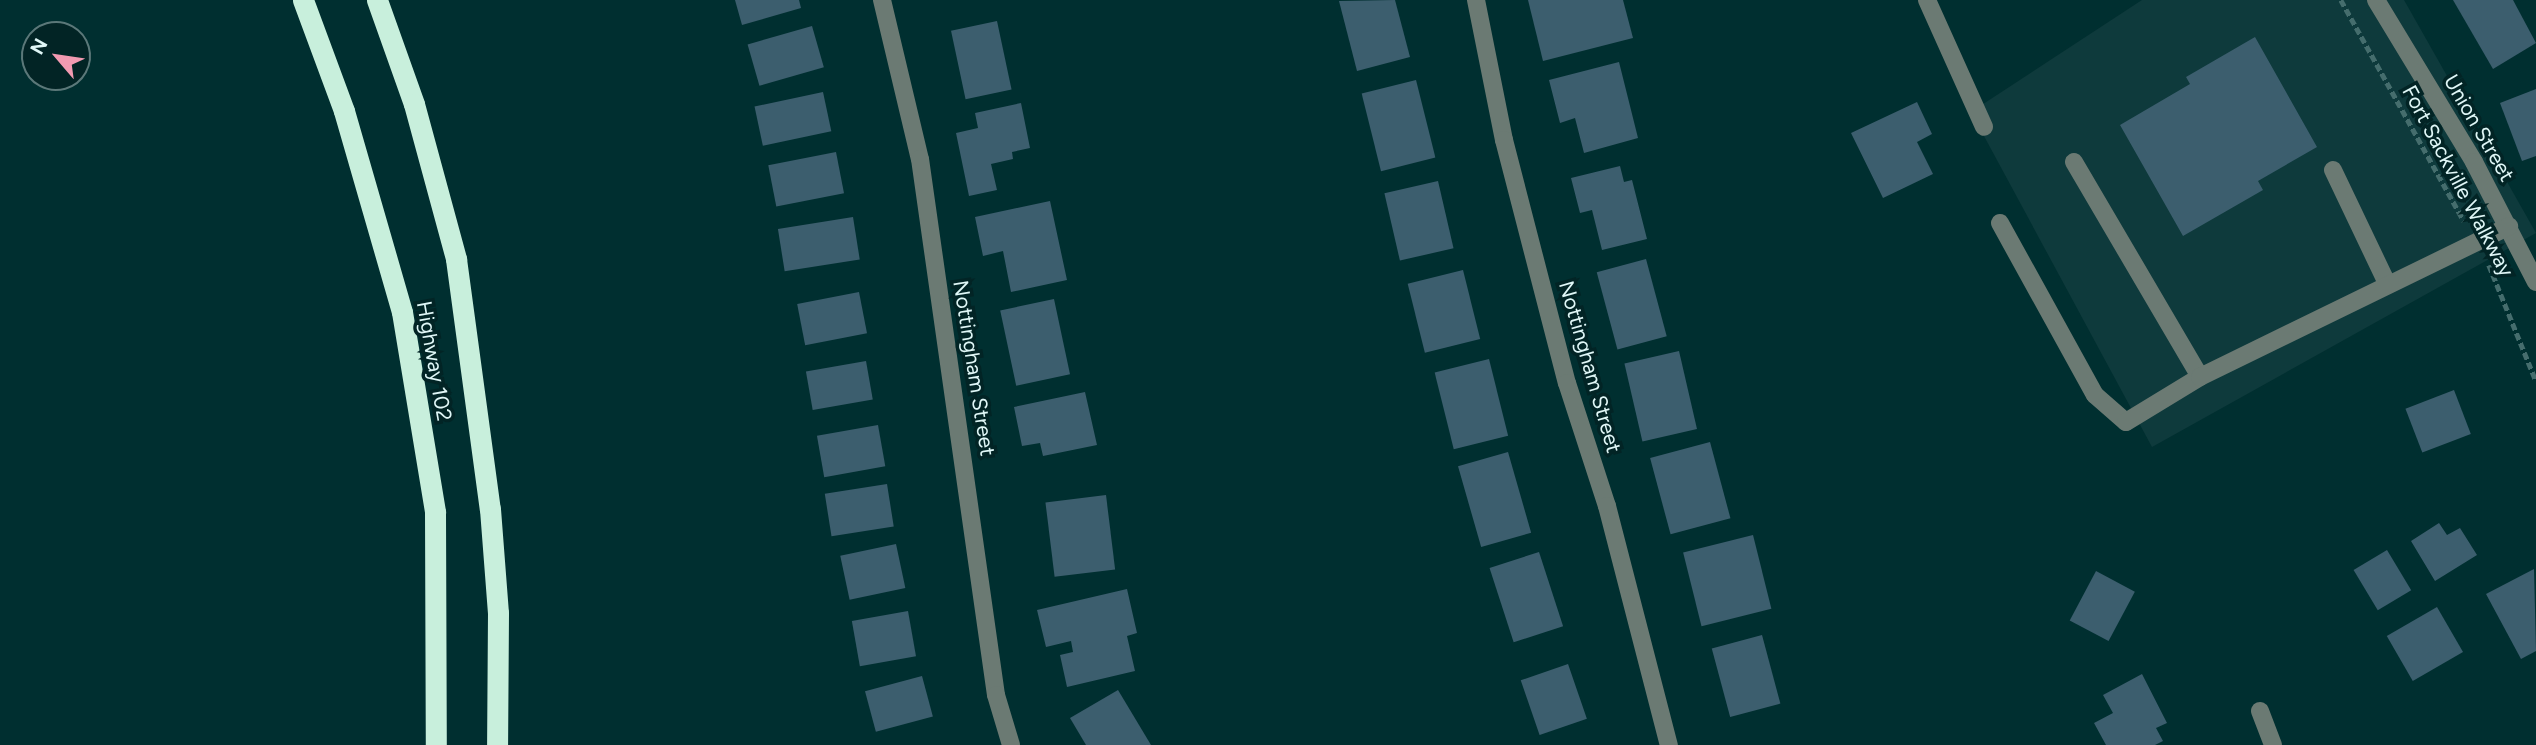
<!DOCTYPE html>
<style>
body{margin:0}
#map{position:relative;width:2536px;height:745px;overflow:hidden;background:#002f30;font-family:Figtree,sans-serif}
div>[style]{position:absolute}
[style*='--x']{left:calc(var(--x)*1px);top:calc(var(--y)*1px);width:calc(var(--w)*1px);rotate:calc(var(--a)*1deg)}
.built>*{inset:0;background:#0e3a3c}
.building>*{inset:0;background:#3c5e6e;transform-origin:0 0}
.path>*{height:4.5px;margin-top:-2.25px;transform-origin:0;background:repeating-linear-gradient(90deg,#456d6d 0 7px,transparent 0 10.5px)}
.minor>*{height:18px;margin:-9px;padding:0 9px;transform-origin:9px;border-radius:9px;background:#6b7a73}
.highway>*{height:21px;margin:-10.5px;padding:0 10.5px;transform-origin:10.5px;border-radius:10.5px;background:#c8efdc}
span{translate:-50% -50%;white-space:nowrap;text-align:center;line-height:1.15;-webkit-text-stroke:7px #022425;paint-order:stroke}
.street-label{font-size:21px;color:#e0f7f7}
.north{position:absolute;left:21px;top:21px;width:70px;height:70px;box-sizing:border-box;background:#022425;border:2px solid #5b7879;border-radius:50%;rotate:299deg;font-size:19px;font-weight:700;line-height:28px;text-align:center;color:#e0f7f7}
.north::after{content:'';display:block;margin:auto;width:24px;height:32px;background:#f19ab1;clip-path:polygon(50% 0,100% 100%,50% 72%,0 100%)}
</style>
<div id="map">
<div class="built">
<i style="clip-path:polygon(2142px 0,2404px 0,2536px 233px,2152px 447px,1971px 112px)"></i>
</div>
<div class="building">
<i style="clip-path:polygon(735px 0,799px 0,801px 8px,742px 25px)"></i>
<i style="clip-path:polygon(1395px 0,1410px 57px,1357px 71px,1339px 1px)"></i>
<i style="clip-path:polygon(1528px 0,1623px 0,1633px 38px,1543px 61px)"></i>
<i style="clip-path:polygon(2453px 0,2513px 0,2536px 43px,2493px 69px)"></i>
<i style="left:997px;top:21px;width:70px;height:47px;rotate:78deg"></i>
<i style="left:812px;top:26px;width:43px;height:67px;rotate:74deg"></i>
<i style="clip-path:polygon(2255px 37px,2317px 147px,2258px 181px,2263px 190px,2183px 236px,2120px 125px,2190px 84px,2186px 77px)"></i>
<i style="clip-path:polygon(1619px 62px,1638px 138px,1584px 153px,1575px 118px,1560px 123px,1549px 80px)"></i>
<i style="left:1416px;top:80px;width:80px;height:56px;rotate:76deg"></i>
<i style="clip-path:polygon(2536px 89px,2536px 156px,2522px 161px,2500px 103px)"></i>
<i style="left:823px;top:92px;width:40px;height:70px;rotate:78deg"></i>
<i style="clip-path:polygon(1917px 102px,1932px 134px,1917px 142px,1933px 174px,1883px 198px,1851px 133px)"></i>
<i style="clip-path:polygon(1021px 103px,1030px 148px,1012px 152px,1013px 159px,991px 164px,997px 190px,969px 196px,956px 133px,978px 128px,975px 113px)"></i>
<i style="left:836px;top:152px;width:42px;height:69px;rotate:79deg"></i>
<i style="clip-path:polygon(1620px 166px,1624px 182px,1632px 180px,1647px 239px,1602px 250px,1592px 210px,1580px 213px,1571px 178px)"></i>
<i style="left:1438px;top:181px;width:69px;height:55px;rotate:77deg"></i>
<i style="clip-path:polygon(1050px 201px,1067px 280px,1011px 292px,1003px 251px,983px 256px,975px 217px)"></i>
<i style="left:853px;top:217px;width:43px;height:76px;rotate:81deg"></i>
<i style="left:1646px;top:259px;width:80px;height:51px;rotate:75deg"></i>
<i style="left:1463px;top:270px;width:71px;height:57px;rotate:76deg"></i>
<i style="left:859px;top:292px;width:42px;height:63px;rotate:79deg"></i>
<i style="left:1054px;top:299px;width:77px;height:55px;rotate:78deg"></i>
<i style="left:1679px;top:351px;width:80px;height:56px;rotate:77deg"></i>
<i style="left:1489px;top:359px;width:79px;height:56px;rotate:76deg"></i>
<i style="left:866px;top:361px;width:39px;height:61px;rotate:80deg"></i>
<i style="left:2454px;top:390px;width:47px;height:52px;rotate:69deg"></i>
<i style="clip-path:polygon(1085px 392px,1097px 445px,1043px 456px,1040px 443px,1022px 446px,1014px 407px)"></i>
<i style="left:878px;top:425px;width:42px;height:62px;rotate:80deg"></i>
<i style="left:1710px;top:442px;width:79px;height:62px;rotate:75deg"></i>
<i style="left:1508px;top:452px;width:84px;height:52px;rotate:74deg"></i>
<i style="left:887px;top:484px;width:43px;height:63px;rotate:81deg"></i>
<i style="left:1106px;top:495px;width:75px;height:61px;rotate:83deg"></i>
<i style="clip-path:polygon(2439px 523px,2447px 535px,2460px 528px,2477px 555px,2435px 581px,2411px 541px)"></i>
<i style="left:1753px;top:535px;width:76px;height:72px;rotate:76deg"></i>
<i style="left:896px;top:544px;width:45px;height:57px;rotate:78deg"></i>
<i style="left:2387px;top:550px;width:47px;height:39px;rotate:59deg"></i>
<i style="left:1539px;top:552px;width:78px;height:52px;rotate:72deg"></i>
<i style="clip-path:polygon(2534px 569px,2536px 651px,2521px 659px,2486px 594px)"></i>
<i style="left:2096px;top:571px;width:44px;height:56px;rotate:28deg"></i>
<i style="clip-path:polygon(1127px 589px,1137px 633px,1127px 636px,1135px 671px,1067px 687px,1060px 655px,1073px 652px,1071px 641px,1046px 647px,1037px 610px)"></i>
<i style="left:2437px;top:607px;width:52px;height:58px;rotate:60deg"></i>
<i style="left:908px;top:611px;width:46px;height:57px;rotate:80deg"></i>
<i style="left:1762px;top:635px;width:71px;height:52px;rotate:75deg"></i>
<i style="left:1568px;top:664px;width:58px;height:50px;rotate:71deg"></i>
<i style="clip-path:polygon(2142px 674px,2167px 723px,2156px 728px,2163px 741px,2155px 745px,2106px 745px,2094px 723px,2113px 713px,2103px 695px)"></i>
<i style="left:922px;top:676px;width:42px;height:59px;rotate:75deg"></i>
<i style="clip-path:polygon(1118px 690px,1151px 745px,1086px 745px,1070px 718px)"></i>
</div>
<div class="path">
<i style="--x:2341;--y:0;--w:253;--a:60.9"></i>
<i style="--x:2489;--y:265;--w:125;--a:67.9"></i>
</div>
<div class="minor">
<i style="--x:882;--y:0;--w:163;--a:76.6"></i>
<i style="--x:920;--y:159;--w:541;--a:81.93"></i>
<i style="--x:996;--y:695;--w:52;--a:73.3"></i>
<i style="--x:1476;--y:0;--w:143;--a:78.7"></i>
<i style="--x:1504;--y:140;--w:251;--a:75.5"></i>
<i style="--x:1567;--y:383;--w:129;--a:72"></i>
<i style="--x:1607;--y:506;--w:247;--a:75.5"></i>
<i style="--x:1927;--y:0;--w:139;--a:65.8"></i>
<i style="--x:2376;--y:0;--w:189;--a:58.8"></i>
<i style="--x:2474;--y:162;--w:135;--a:62.7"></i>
<i style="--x:2074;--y:162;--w:249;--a:59.6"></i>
<i style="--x:2333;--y:170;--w:125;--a:64.5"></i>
<i style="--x:2000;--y:223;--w:196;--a:61.1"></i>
<i style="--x:2095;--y:395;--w:41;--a:41.1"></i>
<i style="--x:2126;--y:422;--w:87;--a:-31.3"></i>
<i style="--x:2200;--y:377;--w:344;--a:-26"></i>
<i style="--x:2260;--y:711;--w:36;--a:69"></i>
</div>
<div class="highway">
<i style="--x:303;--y:0;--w:118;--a:69.7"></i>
<i style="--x:344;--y:111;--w:209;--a:73.9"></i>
<i style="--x:402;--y:312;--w:203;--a:80.6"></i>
<i style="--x:435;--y:512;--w:233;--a:89.8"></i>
<i style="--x:377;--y:0;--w:110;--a:70.4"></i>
<i style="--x:414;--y:104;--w:161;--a:74.8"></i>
<i style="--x:456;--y:259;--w:252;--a:82.3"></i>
<i style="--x:490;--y:509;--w:104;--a:85.6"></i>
<i style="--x:498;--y:613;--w:132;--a:90.4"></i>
</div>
<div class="street-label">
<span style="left:2479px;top:128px;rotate:60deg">Union Street</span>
<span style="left:2458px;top:181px;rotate:62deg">Fort Sackville Walkway</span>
<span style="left:434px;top:361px;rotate:80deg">Highway 102</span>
<span style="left:1590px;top:367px;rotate:74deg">Nottingham Street</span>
<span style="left:974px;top:368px;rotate:81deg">Nottingham Street</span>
</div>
<div class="north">N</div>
</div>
